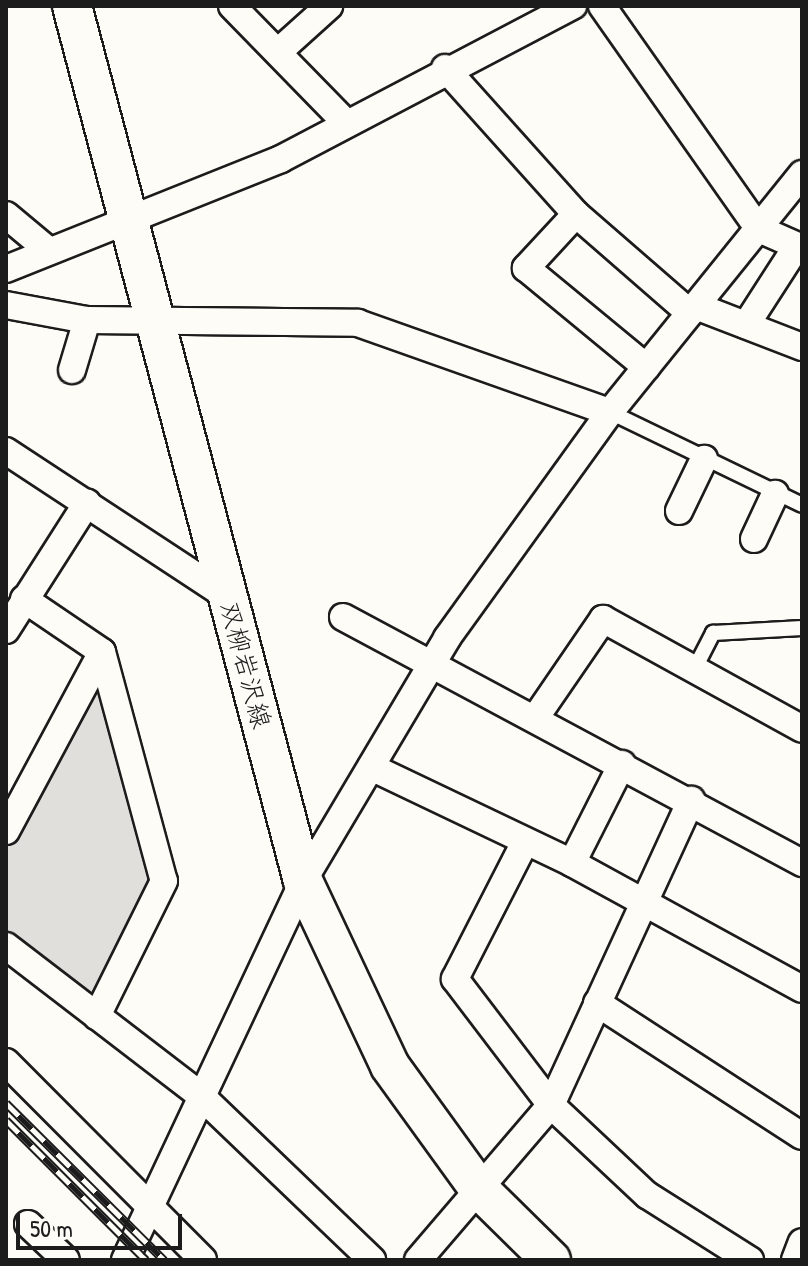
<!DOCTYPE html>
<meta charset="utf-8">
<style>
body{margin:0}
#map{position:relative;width:808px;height:1266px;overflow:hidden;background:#fdfcf7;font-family:"Patrick Hand","Klee One",sans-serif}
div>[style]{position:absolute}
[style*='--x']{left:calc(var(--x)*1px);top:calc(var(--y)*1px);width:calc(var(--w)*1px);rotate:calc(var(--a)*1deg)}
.green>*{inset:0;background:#e0dfdb}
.roads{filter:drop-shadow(2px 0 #1c1c1c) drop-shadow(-2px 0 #1c1c1c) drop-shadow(0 2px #1c1c1c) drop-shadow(0 -2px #1c1c1c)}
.lane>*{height:14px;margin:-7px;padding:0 7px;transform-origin:7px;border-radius:7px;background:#fdfcf7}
.street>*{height:26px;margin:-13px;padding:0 13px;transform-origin:13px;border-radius:13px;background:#fdfcf7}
.secondary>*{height:38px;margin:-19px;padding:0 19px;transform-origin:19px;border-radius:19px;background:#fdfcf7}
.rail>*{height:9px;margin-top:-4.5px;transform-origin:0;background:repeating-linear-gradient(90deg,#fdfcf7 0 18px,#1c1c1c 0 36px);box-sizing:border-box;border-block:2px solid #1c1c1c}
span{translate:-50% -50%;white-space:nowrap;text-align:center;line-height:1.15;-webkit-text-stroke:6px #fdfcf7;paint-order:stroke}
.street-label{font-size:26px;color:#1c1c1c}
.frame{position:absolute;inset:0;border:8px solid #1c1c1c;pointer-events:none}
.scale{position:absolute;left:16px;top:1214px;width:166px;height:36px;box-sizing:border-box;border:4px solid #1c1c1c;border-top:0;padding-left:10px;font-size:24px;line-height:28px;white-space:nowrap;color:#1c1c1c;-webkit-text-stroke:6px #fdfcf7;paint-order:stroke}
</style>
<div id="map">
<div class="green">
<i style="clip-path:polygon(102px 652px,164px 881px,97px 1016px,6px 946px,6px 831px)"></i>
</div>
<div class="roads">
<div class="lane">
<i style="--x:610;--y:412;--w:213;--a:25.8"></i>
<i style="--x:694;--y:670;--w:42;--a:-62.8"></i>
<i style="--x:713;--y:633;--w:89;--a:-3.2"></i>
</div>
<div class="street">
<i style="--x:232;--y:6;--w:163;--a:45.7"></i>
<i style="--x:602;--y:6;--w:273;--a:54.9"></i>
<i style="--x:759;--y:229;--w:47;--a:23.8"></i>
<i style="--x:278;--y:52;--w:69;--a:-42"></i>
<i style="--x:445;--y:68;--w:196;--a:48.1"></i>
<i style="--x:576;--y:214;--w:151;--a:41"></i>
<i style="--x:576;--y:214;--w:74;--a:132.8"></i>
<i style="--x:526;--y:268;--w:156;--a:39.5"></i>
<i style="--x:6;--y:215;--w:55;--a:39.8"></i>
<i style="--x:6;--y:269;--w:296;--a:-21.8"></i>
<i style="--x:281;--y:159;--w:330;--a:-27.7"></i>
<i style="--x:6;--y:305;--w:82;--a:10.5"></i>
<i style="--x:87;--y:320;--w:271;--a:0.6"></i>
<i style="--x:358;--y:323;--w:267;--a:19.5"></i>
<i style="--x:696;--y:306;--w:114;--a:21.1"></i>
<i style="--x:746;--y:325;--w:94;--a:-57.2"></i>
<i style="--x:72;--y:370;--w:52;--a:-73.3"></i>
<i style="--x:6;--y:451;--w:266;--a:33.3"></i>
<i style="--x:679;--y:511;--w:58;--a:-64.3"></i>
<i style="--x:754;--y:539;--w:50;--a:-65"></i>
<i style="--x:24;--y:599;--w:94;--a:34.2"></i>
<i style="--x:102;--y:652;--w:237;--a:74.9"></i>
<i style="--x:164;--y:881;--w:151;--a:116.4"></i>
<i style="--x:343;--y:617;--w:521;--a:28.19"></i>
<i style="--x:6;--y:630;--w:151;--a:-57.5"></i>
<i style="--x:536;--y:717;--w:119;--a:-55.6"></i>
<i style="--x:603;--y:619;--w:227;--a:28.9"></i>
<i style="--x:371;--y:767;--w:223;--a:25.5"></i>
<i style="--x:572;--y:863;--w:262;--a:28.7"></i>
<i style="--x:6;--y:831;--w:203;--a:-61.8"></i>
<i style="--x:525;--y:842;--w:154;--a:117.1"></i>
<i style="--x:455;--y:979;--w:158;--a:52.7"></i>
<i style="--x:551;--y:1105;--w:132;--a:43.2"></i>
<i style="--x:647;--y:1195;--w:122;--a:32.3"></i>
<i style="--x:572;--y:863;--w:111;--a:-63.2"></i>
<i style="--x:6;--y:946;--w:243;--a:37.5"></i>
<i style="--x:199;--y:1094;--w:240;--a:43.8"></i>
<i style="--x:597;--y:1003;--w:244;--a:33"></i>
<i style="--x:6;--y:1062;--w:279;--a:45.1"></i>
<i style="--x:28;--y:1224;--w:52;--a:43.5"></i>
<i style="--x:125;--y:1260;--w:419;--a:-64.8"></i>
<i style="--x:303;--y:881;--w:282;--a:-59.3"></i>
<i style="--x:447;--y:638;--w:279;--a:-54.2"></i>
<i style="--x:610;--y:412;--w:306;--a:-51.1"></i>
<i style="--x:418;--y:1260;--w:204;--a:-49.4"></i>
<i style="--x:551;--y:1105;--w:336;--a:-65.3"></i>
<i style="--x:795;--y:1260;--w:19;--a:-69"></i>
</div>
<div class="secondary">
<i style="--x:72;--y:6;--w:905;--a:75.21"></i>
<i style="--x:303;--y:881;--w:204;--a:64.8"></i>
<i style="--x:390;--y:1066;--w:152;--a:54.1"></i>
<i style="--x:479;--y:1189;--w:101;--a:44.6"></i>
</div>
</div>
<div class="rail">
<i style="--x:6;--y:1103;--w:223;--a:44.8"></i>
<i style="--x:6;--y:1120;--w:198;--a:45"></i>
</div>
<div class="street-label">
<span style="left:246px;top:665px;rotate:75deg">双柳岩沢線</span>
</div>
<div class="frame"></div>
<div class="scale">50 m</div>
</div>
